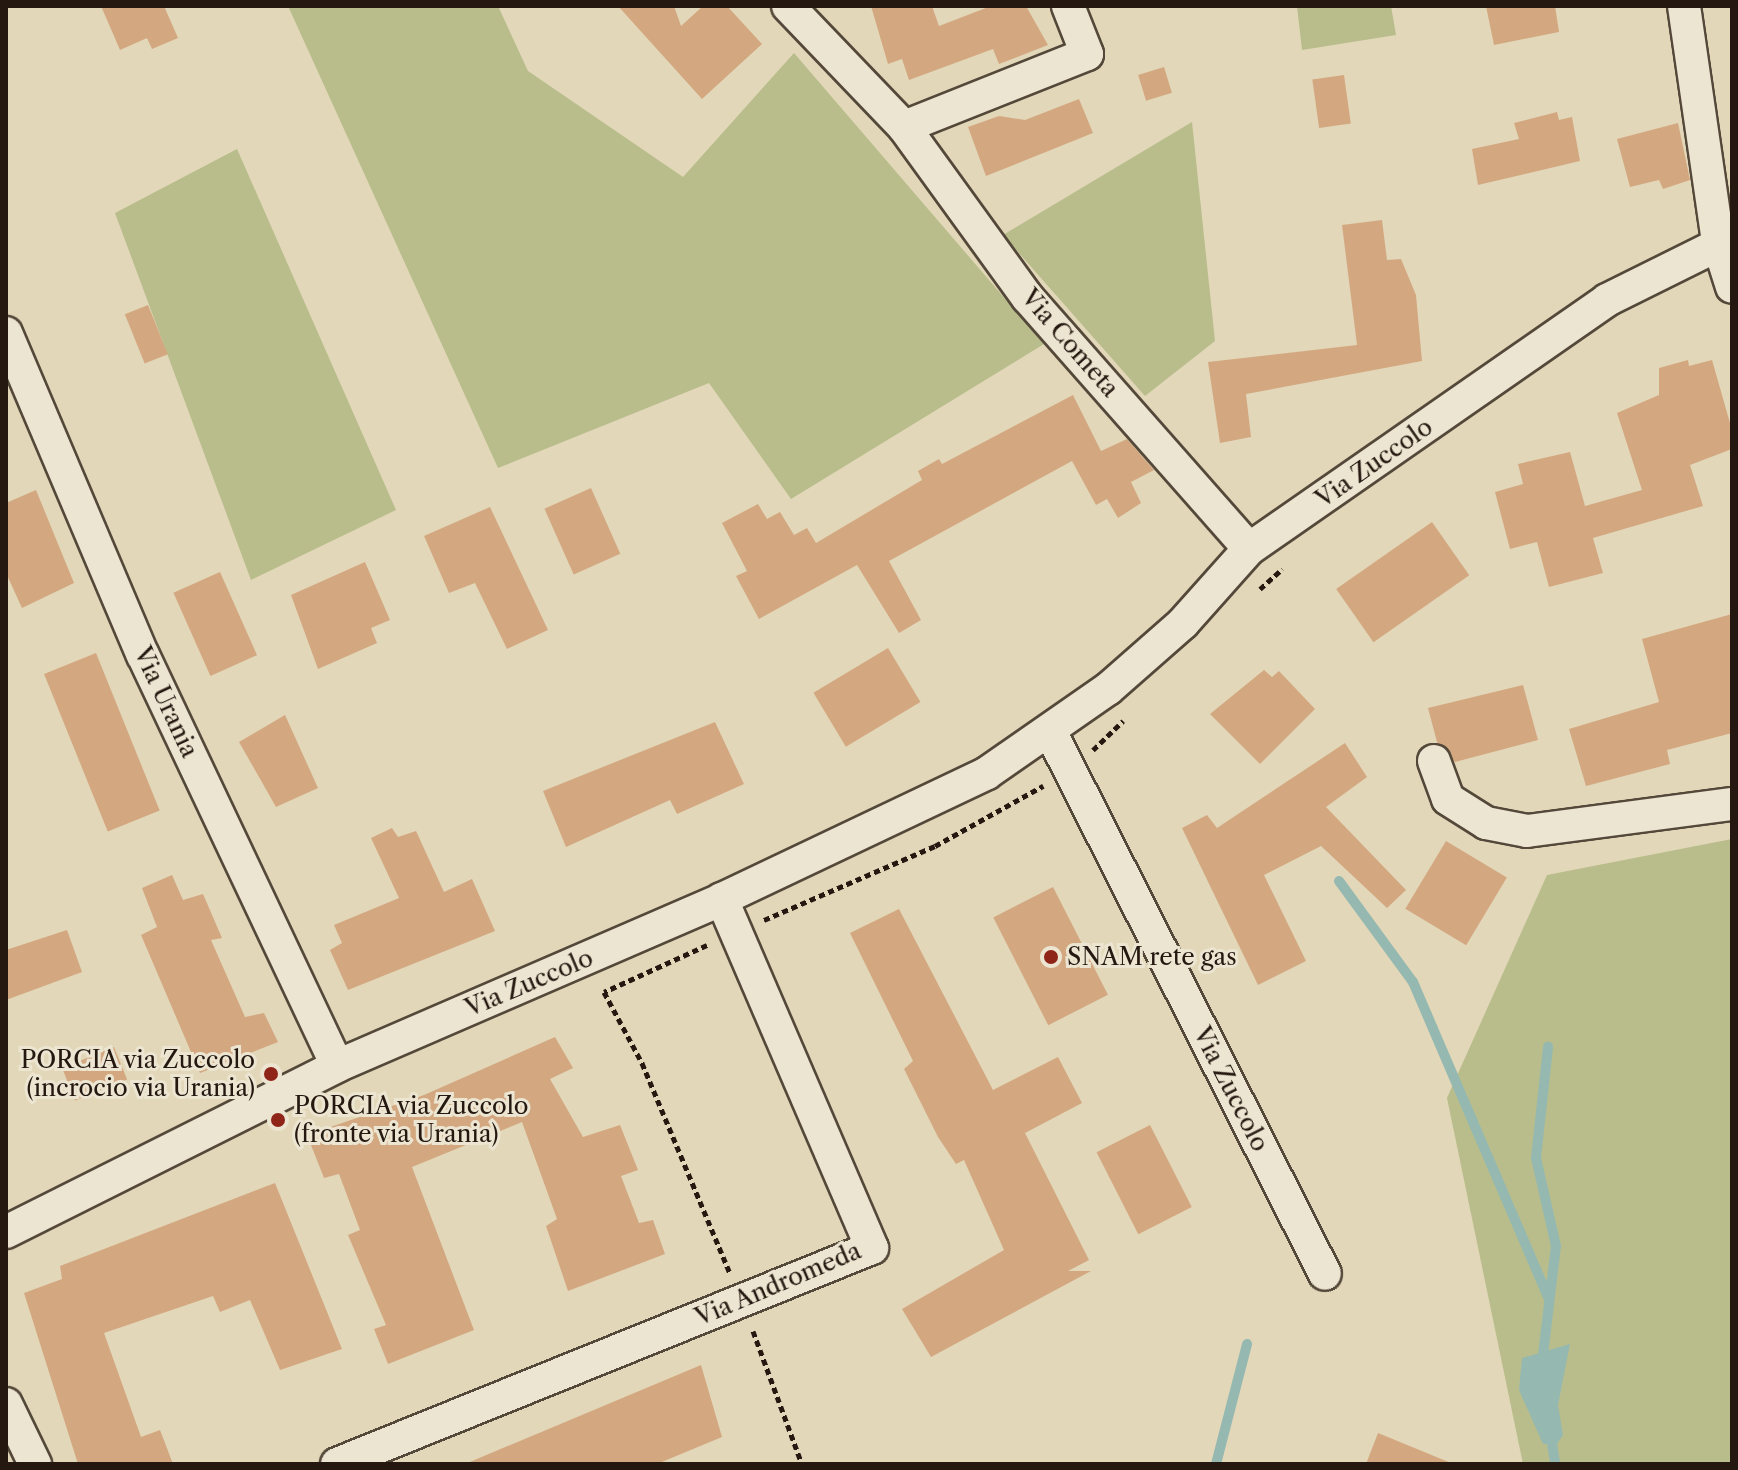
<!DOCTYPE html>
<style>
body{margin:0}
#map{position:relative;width:1738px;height:1470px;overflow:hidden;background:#e2d7b8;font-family:"Libre Caslon Text",serif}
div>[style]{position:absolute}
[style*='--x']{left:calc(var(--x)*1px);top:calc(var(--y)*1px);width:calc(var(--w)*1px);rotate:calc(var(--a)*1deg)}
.green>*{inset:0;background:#b8bd8b}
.water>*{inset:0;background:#95b9b1}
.stream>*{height:10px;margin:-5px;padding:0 5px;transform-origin:5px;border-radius:5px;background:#95b9b1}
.building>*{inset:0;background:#d3a881;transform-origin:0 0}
.path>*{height:5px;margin-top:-2.5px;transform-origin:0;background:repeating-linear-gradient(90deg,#241810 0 6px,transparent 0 10px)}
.roads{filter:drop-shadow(2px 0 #54483a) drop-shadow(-2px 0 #54483a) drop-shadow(0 2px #54483a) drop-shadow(0 -2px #54483a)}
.street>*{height:32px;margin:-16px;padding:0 16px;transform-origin:16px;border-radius:16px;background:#ece5d1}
.dots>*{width:22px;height:22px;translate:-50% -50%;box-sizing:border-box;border:4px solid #ece5d1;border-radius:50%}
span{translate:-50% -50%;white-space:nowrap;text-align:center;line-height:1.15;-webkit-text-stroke:6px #ece5d1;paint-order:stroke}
.street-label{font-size:24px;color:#241810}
.poi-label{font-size:24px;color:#241810}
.left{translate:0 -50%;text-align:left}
.right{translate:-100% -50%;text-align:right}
.frame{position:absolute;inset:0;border:8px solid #241810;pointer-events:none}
</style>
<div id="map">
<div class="green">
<i style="clip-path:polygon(288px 6px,498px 6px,528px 71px,683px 177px,794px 53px,1044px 344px,791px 499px,709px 383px,498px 468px)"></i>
<i style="clip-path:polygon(1297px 6px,1391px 6px,1396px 35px,1302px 50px)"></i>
<i style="clip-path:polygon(1192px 122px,1215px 341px,1145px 396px,1003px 235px)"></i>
<i style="clip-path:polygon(237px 149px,396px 510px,251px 580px,115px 213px)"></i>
<i style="clip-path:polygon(1732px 839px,1732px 1464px,1523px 1464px,1447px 1098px,1547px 875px)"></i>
</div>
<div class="water">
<i style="clip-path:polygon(1570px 1344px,1558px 1405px,1563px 1435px,1557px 1444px,1543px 1444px,1519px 1390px,1522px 1358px)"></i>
</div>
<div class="stream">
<i style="--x:1339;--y:881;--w:125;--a:53.8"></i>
<i style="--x:1413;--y:982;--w:343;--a:66.8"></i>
<i style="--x:1542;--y:1363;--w:118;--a:-83.2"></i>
<i style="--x:1556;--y:1246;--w:90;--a:-102.8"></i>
<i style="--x:1536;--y:1158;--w:112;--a:-83.8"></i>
<i style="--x:1550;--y:1431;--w:33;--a:81"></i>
<i style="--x:1216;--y:1464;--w:124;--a:-75.5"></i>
</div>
<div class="building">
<i style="clip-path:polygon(101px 6px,164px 6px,178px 38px,152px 49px,147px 38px,120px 50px)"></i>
<i style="clip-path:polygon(618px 6px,674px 6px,681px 26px,703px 6px,727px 6px,762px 44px,702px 99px)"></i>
<i style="clip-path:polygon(871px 6px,932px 6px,939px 26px,991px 6px,1026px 6px,1048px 45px,999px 64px,993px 49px,909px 80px,902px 59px,888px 64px)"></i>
<i style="clip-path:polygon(1486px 6px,1555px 6px,1559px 32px,1494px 45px)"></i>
<i style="left:1164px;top:67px;width:27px;height:27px;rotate:73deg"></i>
<i style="left:1344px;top:75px;width:49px;height:32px;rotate:82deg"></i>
<i style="clip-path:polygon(1079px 99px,1093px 133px,986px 176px,968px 127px,999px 116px,1025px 120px)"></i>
<i style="clip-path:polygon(1557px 112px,1559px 120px,1572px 117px,1580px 161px,1478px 185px,1472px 149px,1519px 139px,1514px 123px)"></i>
<i style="clip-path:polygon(1678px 123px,1690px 180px,1663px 189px,1659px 180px,1630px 187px,1617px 139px)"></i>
<i style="clip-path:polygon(1382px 220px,1387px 260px,1401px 259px,1416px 295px,1422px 361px,1246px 394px,1251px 437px,1220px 443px,1208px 362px,1357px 345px,1342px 225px)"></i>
<i style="left:148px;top:305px;width:53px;height:25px;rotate:68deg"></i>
<i style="clip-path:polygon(1688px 360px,1689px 366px,1712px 360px,1732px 430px,1732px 449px,1690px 465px,1703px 506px,1593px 538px,1603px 573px,1549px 587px,1537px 542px,1510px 549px,1495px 492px,1523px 484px,1518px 464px,1570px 452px,1585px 506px,1642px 490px,1617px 413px,1659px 395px,1659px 368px)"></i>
<i style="clip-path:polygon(1073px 395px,1101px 451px,1127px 439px,1154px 470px,1131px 482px,1141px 503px,1118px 518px,1107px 499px,1096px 505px,1072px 461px,889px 561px,921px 620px,899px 633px,857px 565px,759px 619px,736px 576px,747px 571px,722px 523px,758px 504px,767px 519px,780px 512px,794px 535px,807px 528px,816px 543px,922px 480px,918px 471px,939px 459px,942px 464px)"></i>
<i style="left:591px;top:488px;width:72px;height:51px;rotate:66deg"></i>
<i style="clip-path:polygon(36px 490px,74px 583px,22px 608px,6px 573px,6px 503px)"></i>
<i style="clip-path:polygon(490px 507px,548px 630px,507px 649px,475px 583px,449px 593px,424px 536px)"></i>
<i style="left:1432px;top:522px;width:65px;height:117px;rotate:55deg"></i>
<i style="clip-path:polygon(365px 562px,390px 620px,371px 628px,377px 643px,318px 669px,291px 595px)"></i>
<i style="left:220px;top:572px;width:91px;height:51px;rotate:66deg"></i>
<i style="clip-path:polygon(1732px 614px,1732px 733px,1667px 750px,1670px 764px,1586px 786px,1569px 729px,1659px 702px,1642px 639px)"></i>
<i style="left:888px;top:648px;width:63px;height:87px;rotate:59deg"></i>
<i style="left:96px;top:653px;width:170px;height:56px;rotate:68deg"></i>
<i style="clip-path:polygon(1264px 670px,1272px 677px,1279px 671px,1315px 709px,1260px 764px,1210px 714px)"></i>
<i style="clip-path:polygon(1523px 685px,1538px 740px,1455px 762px,1437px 742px,1428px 708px)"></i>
<i style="clip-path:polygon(285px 715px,318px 788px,276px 807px,239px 742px)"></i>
<i style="clip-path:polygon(715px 722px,744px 784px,677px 814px,670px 800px,566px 847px,543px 791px)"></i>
<i style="clip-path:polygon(1345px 743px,1367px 777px,1326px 807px,1406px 890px,1387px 908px,1321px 846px,1264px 875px,1306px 961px,1258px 985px,1182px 828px,1207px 815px,1217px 828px)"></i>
<i style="clip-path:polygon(392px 828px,398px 837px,416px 831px,444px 892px,472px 879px,495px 931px,348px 990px,330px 950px,342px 943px,334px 925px,399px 898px,371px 838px)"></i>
<i style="left:1446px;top:841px;width:71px;height:79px;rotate:31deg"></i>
<i style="clip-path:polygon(172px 875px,183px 900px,203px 894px,222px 938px,211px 940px,245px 1017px,264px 1013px,278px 1042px,200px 1073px,141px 935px,157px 927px,142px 888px)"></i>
<i style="left:1053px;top:887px;width:121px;height:67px;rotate:63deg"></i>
<i style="clip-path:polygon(899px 909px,993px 1090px,1058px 1057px,1082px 1103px,1025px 1133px,1089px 1260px,1068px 1271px,1091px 1271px,931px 1357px,902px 1309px,1004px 1250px,964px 1160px,956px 1164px,938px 1137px,904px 1069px,913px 1061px,850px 933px)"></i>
<i style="clip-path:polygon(67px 930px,82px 972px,6px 1000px,6px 950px)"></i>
<i style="clip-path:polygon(555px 1037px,573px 1068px,550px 1079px,583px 1137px,620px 1125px,638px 1170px,621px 1176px,639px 1223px,653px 1220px,665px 1254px,568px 1291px,546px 1226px,557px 1219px,522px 1122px,412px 1167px,474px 1330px,388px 1364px,374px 1329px,386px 1325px,348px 1235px,360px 1230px,339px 1174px,324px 1178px,307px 1135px,424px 1095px)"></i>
<i style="left:114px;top:1047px;width:35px;height:56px;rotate:68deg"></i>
<i style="left:1150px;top:1125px;width:92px;height:60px;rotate:63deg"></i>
<i style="clip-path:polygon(275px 1183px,342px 1349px,280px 1370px,250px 1300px,220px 1312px,213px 1296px,104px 1333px,141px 1437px,160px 1430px,173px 1464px,78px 1464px,24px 1293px,62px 1279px,60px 1266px)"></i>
<i style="clip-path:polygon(701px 1365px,722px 1437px,657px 1464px,465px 1464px)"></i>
<i style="clip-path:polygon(1378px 1433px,1451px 1463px,1451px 1464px,1366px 1464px)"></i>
</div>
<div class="path">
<i style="--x:1260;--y:589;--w:30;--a:-42"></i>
<i style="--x:1093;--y:750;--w:42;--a:-44"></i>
<i style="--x:764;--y:920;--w:186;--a:-23.4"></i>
<i style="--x:935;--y:846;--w:124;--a:-29.1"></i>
<i style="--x:707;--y:945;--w:113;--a:155.5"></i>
<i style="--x:604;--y:992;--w:81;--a:61.8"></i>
<i style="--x:642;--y:1063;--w:228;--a:67.3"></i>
<i style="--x:753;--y:1331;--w:142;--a:69.8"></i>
</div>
<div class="roads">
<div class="street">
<i style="--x:788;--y:6;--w:168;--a:46.2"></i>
<i style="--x:904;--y:127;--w:211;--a:54.1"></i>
<i style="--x:1028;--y:298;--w:334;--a:48.6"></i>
<i style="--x:1684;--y:6;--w:239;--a:81.8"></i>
<i style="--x:1718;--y:243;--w:46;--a:72.3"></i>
<i style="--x:904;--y:127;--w:197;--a:-21.7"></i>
<i style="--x:1087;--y:54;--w:52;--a:-111.6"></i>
<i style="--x:6;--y:333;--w:350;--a:67"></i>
<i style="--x:143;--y:655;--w:454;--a:64.7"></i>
<i style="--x:1051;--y:733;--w:606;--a:63.14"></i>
<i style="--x:1434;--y:761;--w:40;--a:69.8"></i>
<i style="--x:1448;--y:799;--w:45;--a:32.3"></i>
<i style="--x:1486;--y:823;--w:42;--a:11"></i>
<i style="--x:1527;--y:831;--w:207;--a:-7.5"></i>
<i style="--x:6;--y:1232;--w:370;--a:-26.6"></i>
<i style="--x:337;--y:1066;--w:420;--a:-23.4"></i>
<i style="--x:722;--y:899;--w:293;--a:-25.4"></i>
<i style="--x:987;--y:773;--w:147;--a:-34.8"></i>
<i style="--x:1108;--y:689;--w:100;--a:-41.3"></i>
<i style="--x:1183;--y:623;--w:99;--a:-48.3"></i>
<i style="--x:1249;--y:549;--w:436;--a:-34.8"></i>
<i style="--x:1607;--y:300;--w:140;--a:-26.4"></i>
<i style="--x:6;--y:1404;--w:67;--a:64.2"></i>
<i style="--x:337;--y:1464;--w:577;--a:-21.99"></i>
<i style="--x:872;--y:1248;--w:380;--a:-113.3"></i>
</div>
</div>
<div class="dots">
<i style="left:1051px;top:957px;background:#8f2418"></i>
<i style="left:271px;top:1074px;background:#8f2418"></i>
<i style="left:278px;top:1120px;background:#8f2418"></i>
</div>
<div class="street-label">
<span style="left:1070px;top:343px;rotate:49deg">Via Cometa</span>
<span style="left:1374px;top:463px;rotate:-35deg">Via Zuccolo</span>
<span style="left:166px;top:702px;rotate:65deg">Via Urania</span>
<span style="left:529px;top:983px;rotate:-23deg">Via Zuccolo</span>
<span style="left:1231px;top:1089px;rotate:63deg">Via Zuccolo</span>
<span style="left:778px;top:1284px;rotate:-23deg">Via Andromeda</span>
</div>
<div class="poi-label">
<span class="left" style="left:1067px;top:957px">SNAM rete gas</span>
<span class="right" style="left:255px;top:1074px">PORCIA via Zuccolo<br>(incrocio via Urania)</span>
<span class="left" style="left:294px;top:1120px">PORCIA via Zuccolo<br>(fronte via Urania)</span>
</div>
<div class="frame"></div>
</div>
